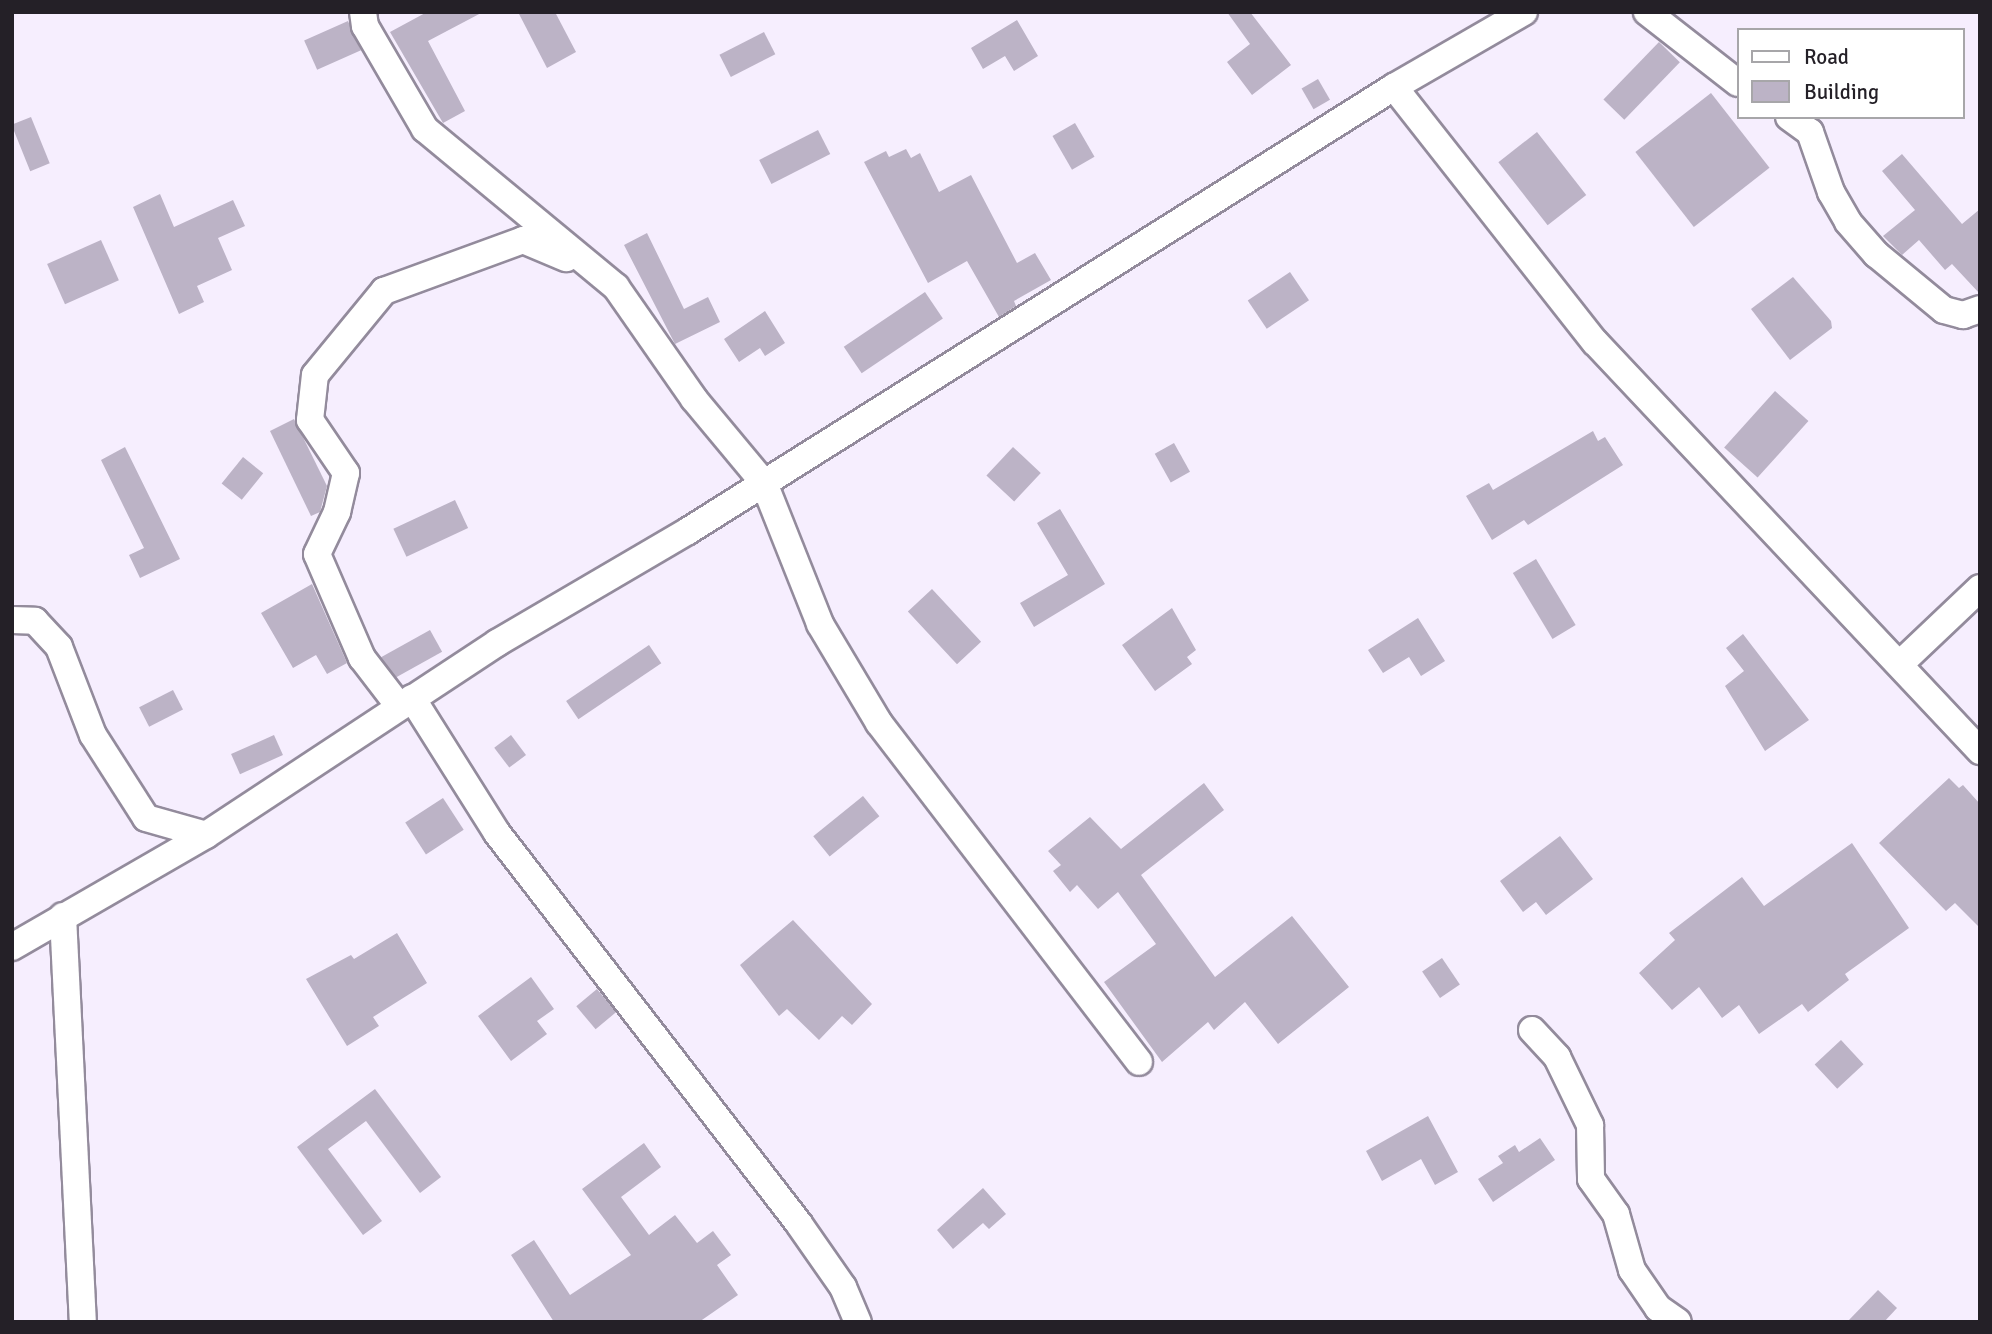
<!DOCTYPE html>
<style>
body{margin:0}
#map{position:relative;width:1992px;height:1334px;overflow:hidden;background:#f6eefe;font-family:Signika,sans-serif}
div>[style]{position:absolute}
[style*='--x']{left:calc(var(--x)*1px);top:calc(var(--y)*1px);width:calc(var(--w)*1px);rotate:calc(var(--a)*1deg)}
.building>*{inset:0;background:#bcb3c6;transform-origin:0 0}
.roads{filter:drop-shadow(2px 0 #938b9c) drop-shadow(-2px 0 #938b9c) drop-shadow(0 2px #938b9c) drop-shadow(0 -2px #938b9c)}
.street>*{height:26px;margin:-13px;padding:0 13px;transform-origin:13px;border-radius:13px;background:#fff}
span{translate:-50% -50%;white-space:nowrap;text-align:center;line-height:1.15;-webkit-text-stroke:7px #fff;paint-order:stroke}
.frame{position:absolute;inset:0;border:14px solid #242027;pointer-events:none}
.legend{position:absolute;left:1737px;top:28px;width:228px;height:91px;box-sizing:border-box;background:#fff;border:2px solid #a7a6a9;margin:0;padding:9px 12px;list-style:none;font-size:21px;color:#242027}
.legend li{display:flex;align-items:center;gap:14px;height:35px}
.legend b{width:35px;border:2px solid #a7a6a9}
</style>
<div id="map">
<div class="building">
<i style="clip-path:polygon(427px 12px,483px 12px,428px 41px,465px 111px,443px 123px,390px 32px)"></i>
<i style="clip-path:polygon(518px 12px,555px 12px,576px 52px,547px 68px)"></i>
<i style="clip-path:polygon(1227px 12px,1250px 12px,1291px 65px,1252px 95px,1227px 62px,1250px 44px)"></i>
<i style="clip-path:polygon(1017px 20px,1038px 56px,1014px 71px,1005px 56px,983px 69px,971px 48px)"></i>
<i style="left:348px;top:21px;width:32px;height:48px;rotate:66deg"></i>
<i style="left:764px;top:32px;width:25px;height:50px;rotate:63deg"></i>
<i style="left:1659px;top:42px;width:29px;height:80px;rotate:44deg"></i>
<i style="left:1318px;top:79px;width:24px;height:19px;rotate:60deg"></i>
<i style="left:1711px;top:93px;width:95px;height:96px;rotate:52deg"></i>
<i style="left:31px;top:117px;width:50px;height:21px;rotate:68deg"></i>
<i style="left:1075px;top:123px;width:39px;height:26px;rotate:60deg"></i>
<i style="left:818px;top:130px;width:27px;height:66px;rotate:63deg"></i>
<i style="left:1537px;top:132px;width:80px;height:49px;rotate:52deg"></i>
<i style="clip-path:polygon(906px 149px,911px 158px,920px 153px,939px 192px,971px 175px,1017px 263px,1035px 253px,1051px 280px,1014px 301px,1016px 306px,999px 317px,967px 261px,928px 283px,864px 162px,886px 151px,889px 157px)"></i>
<i style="clip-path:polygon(1902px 154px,1962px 224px,1980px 209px,1980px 294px,1952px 264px,1945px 270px,1919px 240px,1902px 255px,1883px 236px,1915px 210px,1882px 171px)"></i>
<i style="clip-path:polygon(160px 194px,174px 227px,233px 200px,245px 226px,218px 238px,232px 270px,197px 286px,204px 302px,179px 314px,133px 207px)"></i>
<i style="clip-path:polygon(647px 233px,684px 309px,708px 297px,720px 322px,675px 344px,624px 245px)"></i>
<i style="left:101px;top:240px;width:44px;height:59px;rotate:66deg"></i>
<i style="left:1290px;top:272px;width:34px;height:51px;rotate:56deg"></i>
<i style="clip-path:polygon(1793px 277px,1831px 321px,1832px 328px,1790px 360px,1751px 309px)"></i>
<i style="left:925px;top:292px;width:32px;height:98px;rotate:56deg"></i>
<i style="clip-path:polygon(765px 311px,785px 343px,765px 356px,760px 348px,739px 362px,724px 339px)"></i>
<i style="left:1775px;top:391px;width:45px;height:76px;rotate:42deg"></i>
<i style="clip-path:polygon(294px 419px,327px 486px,320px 512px,311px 516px,270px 431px)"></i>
<i style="clip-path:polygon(1593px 431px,1598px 441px,1605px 437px,1623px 465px,1528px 525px,1524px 520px,1492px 540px,1466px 496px,1489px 483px,1493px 490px)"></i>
<i style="left:1174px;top:443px;width:33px;height:22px;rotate:61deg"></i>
<i style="clip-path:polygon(125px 447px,180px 559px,140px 578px,129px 555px,144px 548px,101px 460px)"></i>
<i style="left:1013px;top:447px;width:38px;height:39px;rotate:43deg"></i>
<i style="left:243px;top:457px;width:26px;height:34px;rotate:39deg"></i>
<i style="left:455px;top:500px;width:31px;height:68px;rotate:65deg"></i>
<i style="clip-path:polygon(1060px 509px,1105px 584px,1034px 627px,1020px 603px,1068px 575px,1037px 523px)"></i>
<i style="left:1536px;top:559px;width:77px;height:27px;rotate:59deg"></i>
<i style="clip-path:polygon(312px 584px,347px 663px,327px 674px,316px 655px,293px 668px,261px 613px)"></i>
<i style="left:932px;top:589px;width:72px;height:33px;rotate:47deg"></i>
<i style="clip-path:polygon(1172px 608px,1196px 650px,1187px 657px,1192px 664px,1155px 691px,1122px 645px)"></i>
<i style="clip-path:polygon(1418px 618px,1445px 661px,1421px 676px,1409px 657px,1383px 673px,1368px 650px)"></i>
<i style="left:430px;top:630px;width:25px;height:56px;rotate:61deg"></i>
<i style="clip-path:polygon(1743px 634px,1809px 720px,1765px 751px,1725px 686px,1744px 671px,1726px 648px)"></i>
<i style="left:649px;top:645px;width:22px;height:100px;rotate:56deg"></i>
<i style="left:173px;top:690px;width:22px;height:38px;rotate:63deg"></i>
<i style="left:274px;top:735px;width:22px;height:47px;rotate:66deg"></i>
<i style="left:511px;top:735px;width:25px;height:21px;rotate:53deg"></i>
<i style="clip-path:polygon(1949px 778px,1959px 788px,1963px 785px,1980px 804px,1980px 928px,1955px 903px,1946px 911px,1879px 843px)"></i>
<i style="clip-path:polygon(1204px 783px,1224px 810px,1141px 875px,1215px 977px,1292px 916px,1349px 987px,1278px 1044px,1245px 1002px,1214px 1030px,1208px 1022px,1162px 1062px,1104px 982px,1156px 944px,1118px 892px,1098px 909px,1077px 885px,1070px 892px,1053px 871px,1061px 865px,1048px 851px,1090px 817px,1121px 849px)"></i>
<i style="left:863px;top:796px;width:26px;height:64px;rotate:51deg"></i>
<i style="left:443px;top:798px;width:38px;height:45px;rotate:57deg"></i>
<i style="clip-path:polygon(1560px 836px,1593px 879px,1546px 915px,1536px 902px,1523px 912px,1500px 881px)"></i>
<i style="clip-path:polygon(1852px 843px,1909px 928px,1845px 974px,1849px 980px,1808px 1012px,1802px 1004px,1759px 1034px,1739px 1005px,1722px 1018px,1699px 987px,1672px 1010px,1639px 973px,1675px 940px,1669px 933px,1742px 877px,1764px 906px)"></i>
<i style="clip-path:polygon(793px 920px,872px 1004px,852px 1025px,842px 1016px,819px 1040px,787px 1009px,779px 1016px,740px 965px)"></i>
<i style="clip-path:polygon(397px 933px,427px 983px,373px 1017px,379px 1026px,347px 1046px,306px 979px,351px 955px,354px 959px)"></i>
<i style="left:1442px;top:958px;width:32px;height:24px;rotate:56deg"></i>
<i style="clip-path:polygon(531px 977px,554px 1009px,537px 1021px,547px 1034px,511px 1061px,478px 1016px)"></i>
<i style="left:597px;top:989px;width:30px;height:27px;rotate:50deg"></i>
<i style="left:1841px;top:1040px;width:33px;height:36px;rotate:47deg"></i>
<i style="clip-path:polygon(375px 1089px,441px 1177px,420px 1193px,366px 1121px,328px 1149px,382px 1221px,363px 1235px,297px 1147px)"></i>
<i style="clip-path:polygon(1428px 1116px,1458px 1172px,1435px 1185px,1421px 1159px,1382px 1181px,1366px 1151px)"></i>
<i style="clip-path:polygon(1540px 1138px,1555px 1160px,1493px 1202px,1478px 1179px,1503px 1163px,1498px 1156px,1515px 1145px,1519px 1152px)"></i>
<i style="clip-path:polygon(644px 1143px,661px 1167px,621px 1197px,649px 1235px,675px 1215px,697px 1243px,713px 1231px,731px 1255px,717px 1265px,738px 1295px,699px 1322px,554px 1322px,511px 1255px,534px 1240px,570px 1295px,631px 1255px,582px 1189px)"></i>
<i style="clip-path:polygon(983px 1188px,1006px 1214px,989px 1229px,983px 1223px,953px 1249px,937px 1230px)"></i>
<i style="clip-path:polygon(1878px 1290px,1897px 1308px,1884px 1322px,1847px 1322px)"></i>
</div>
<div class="roads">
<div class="street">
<i style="--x:363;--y:12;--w:14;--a:82"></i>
<i style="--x:365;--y:26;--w:119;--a:59.8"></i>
<i style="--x:425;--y:129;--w:248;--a:39.6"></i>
<i style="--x:616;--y:287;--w:136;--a:55.1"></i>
<i style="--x:694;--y:399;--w:109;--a:50.2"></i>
<i style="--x:764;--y:483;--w:152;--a:68.3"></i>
<i style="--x:820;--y:624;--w:115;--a:59.2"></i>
<i style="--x:879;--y:723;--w:427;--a:52.5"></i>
<i style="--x:1647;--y:12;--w:115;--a:38"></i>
<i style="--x:1394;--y:87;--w:325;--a:51.8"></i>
<i style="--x:1595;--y:342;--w:562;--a:46.73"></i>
<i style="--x:1789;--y:117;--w:26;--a:36"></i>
<i style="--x:1810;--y:132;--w:64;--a:70.7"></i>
<i style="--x:1831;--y:192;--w:34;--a:60"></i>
<i style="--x:1848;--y:222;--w:43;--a:48.8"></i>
<i style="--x:1876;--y:254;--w:88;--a:39.5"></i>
<i style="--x:1944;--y:310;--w:20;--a:15"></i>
<i style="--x:1963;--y:315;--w:18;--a:-19"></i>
<i style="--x:12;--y:620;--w:23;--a:2"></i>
<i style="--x:35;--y:621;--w:35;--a:47"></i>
<i style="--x:59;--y:647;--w:94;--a:68.9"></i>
<i style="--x:93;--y:735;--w:98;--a:57.4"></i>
<i style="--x:146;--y:818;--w:62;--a:15.8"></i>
<i style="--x:1901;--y:663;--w:109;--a:-43.5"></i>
<i style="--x:412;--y:698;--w:160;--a:57.8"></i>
<i style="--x:497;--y:833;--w:494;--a:52.3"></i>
<i style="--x:799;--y:1224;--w:77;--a:55.1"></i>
<i style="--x:843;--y:1287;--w:38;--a:67"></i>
<i style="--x:399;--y:706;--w:61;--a:-127.6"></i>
<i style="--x:362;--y:658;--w:113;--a:-113.4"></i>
<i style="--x:317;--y:554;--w:47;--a:-64.5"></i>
<i style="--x:337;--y:512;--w:40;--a:-77"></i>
<i style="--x:346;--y:473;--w:64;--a:-124.2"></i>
<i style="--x:310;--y:420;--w:45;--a:-83.7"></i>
<i style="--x:315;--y:375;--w:109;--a:-50.6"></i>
<i style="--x:384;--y:291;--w:148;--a:-20.1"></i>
<i style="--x:523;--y:240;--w:47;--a:22.7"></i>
<i style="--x:63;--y:916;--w:406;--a:87.2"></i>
<i style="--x:12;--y:947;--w:224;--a:-30"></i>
<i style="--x:206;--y:835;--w:349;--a:-33.4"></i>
<i style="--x:497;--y:643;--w:221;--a:-30.4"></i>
<i style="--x:688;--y:531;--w:834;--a:-32.17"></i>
<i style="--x:1394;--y:87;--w:150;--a:-30"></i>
<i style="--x:1532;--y:1030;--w:37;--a:47"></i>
<i style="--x:1557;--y:1057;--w:76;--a:64.1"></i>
<i style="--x:1590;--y:1125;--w:54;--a:88.9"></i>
<i style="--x:1591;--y:1179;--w:43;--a:54.5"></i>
<i style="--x:1616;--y:1214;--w:58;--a:74.1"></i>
<i style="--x:1632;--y:1270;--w:46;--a:55.6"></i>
<i style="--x:1658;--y:1308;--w:24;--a:35"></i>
</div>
</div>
<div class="frame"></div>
<ul class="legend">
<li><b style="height:9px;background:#fff"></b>Road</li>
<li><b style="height:19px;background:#bcb3c6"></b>Building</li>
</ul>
</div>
